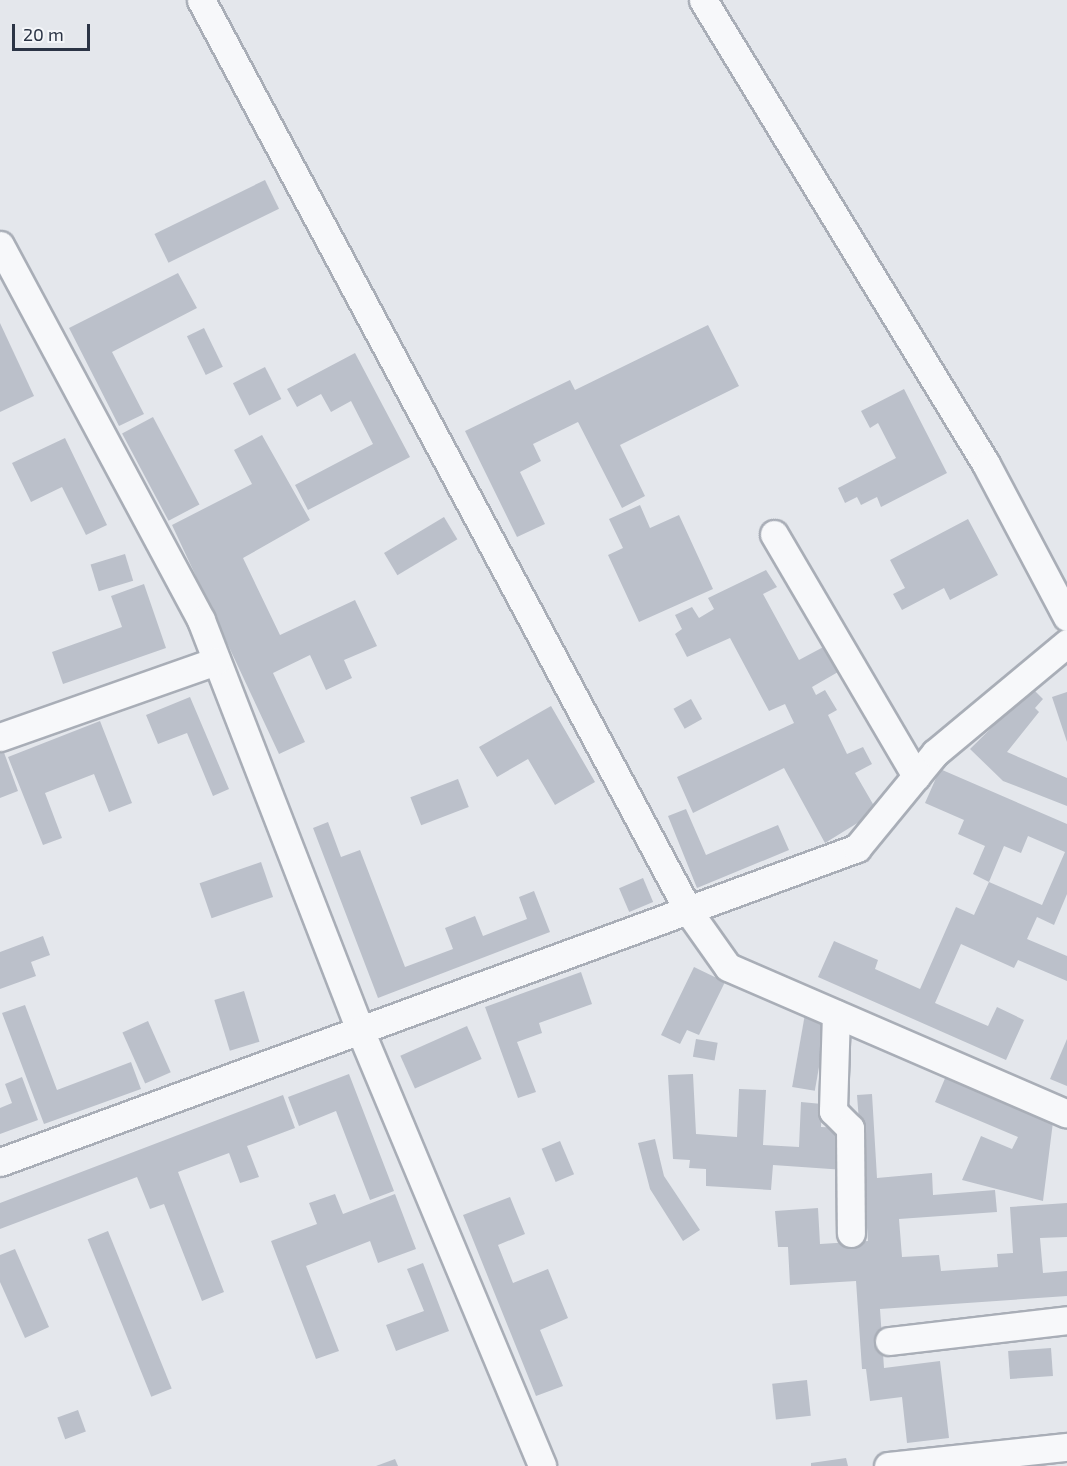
<!DOCTYPE html>
<style>
body{margin:0}
#map{position:relative;width:1067px;height:1466px;overflow:hidden;background:#e4e7ec;font-family:"Exo 2",sans-serif}
div>[style]{position:absolute}
[style*='--x']{left:calc(var(--x)*1px);top:calc(var(--y)*1px);width:calc(var(--w)*1px);rotate:calc(var(--a)*1deg)}
.building>*{inset:0;background:#bbc0ca;transform-origin:0 0}
.roads{filter:drop-shadow(2px 0 #a9aeb7) drop-shadow(-2px 0 #a9aeb7) drop-shadow(0 2px #a9aeb7) drop-shadow(0 -2px #a9aeb7)}
.minor>*{height:27px;margin:-13.5px;padding:0 13.5px;transform-origin:13.5px;border-radius:13.5px;background:#f7f8fa}
span{translate:-50% -50%;white-space:nowrap;text-align:center;line-height:1.15;-webkit-text-stroke:5px #f4f6f9;paint-order:stroke}
.scale{position:absolute;left:12px;top:24px;width:78px;height:27px;box-sizing:border-box;border:3px solid #2b3445;border-top:0;padding-left:8px;font-size:18px;line-height:21px;white-space:nowrap;color:#2b3445;-webkit-text-stroke:4px #f4f6f9;paint-order:stroke}
</style>
<div id="map">
<div class="building">
<i style="left:265px;top:180px;width:32px;height:123px;rotate:64deg"></i>
<i style="clip-path:polygon(178px 273px,197px 308px,112px 352px,144px 414px,119px 426px,69px 328px)"></i>
<i style="clip-path:polygon(0 323px,34px 396px,0 412px)"></i>
<i style="clip-path:polygon(708px 325px,739px 386px,620px 445px,645px 496px,622px 508px,578px 422px,533px 444px,541px 461px,520px 472px,545px 524px,517px 537px,465px 431px,570px 380px,575px 390px)"></i>
<i style="left:204px;top:328px;width:43px;height:19px;rotate:64deg"></i>
<i style="clip-path:polygon(355px 353px,410px 457px,308px 510px,295px 485px,373px 444px,351px 401px,331px 412px,321px 394px,297px 407px,287px 389px)"></i>
<i style="left:265px;top:367px;width:36px;height:36px;rotate:63deg"></i>
<i style="clip-path:polygon(904px 389px,947px 473px,881px 507px,877px 497px,861px 505px,857px 497px,845px 503px,838px 488px,896px 458px,878px 423px,870px 428px,861px 411px)"></i>
<i style="left:153px;top:417px;width:99px;height:35px;rotate:62deg"></i>
<i style="clip-path:polygon(262px 435px,310px 520px,243px 558px,280px 635px,355px 600px,377px 646px,344px 660px,352px 678px,326px 690px,310px 655px,273px 673px,305px 742px,279px 754px,172px 525px,252px 484px,234px 450px)"></i>
<i style="clip-path:polygon(65px 438px,107px 525px,86px 535px,62px 487px,31px 502px,12px 463px)"></i>
<i style="clip-path:polygon(640px 505px,650px 528px,679px 515px,713px 589px,639px 622px,608px 555px,623px 548px,609px 519px)"></i>
<i style="left:444px;top:517px;width:26px;height:70px;rotate:59deg"></i>
<i style="clip-path:polygon(968px 519px,998px 575px,950px 600px,944px 588px,902px 610px,893px 594px,905px 588px,890px 560px)"></i>
<i style="left:125px;top:554px;width:28px;height:36px;rotate:73deg"></i>
<i style="clip-path:polygon(766px 570px,777px 587px,763px 594px,799px 660px,829px 644px,845px 668px,812px 687px,816px 695px,825px 690px,837px 710px,828px 715px,847px 754px,863px 747px,872px 764px,855px 773px,877px 811px,825px 843px,784px 768px,693px 813px,677px 777px,794px 723px,785px 704px,769px 711px,730px 638px,687px 657px,675px 634px,682px 629px,675px 615px,692px 607px,699px 618px,714px 609px,708px 598px)"></i>
<i style="clip-path:polygon(144px 584px,166px 648px,63px 684px,52px 652px,122px 627px,111px 596px)"></i>
<i style="clip-path:polygon(1032px 688px,1043px 699px,1035px 708px,1039px 712px,1007px 752px,1067px 778px,1067px 806px,1003px 781px,970px 749px)"></i>
<i style="clip-path:polygon(1067px 692px,1067px 742px,1052px 697px)"></i>
<i style="clip-path:polygon(190px 697px,229px 789px,213px 796px,187px 733px,158px 744px,146px 715px)"></i>
<i style="left:691px;top:699px;width:23px;height:20px;rotate:61deg"></i>
<i style="clip-path:polygon(551px 706px,595px 782px,555px 805px,528px 759px,497px 777px,479px 747px)"></i>
<i style="clip-path:polygon(100px 721px,132px 803px,109px 812px,94px 774px,45px 793px,62px 838px,43px 845px,8px 757px)"></i>
<i style="clip-path:polygon(2px 747px,18px 791px,0 798px,0 748px)"></i>
<i style="clip-path:polygon(evenodd,940px 769px,1067px 824px,1067px 894px,1054px 925px,1037px 917px,1027px 939px,1067px 956px,1067px 981px,1018px 960px,1014px 968px,961px 944px,935px 1003px,988px 1026px,997px 1007px,1024px 1020px,1006px 1060px,818px 977px,834px 941px,878px 960px,875px 969px,920px 989px,956px 907px,974px 915px,989px 882px,973px 874px,985px 846px,958px 834px,964px 820px,925px 803px,940px 769px,1028px 836px,1065px 852px,1042px 905px,989px 882px,1004px 846px,1021px 853px,1028px 836px)"></i>
<i style="left:458px;top:779px;width:30px;height:51px;rotate:69deg"></i>
<i style="clip-path:polygon(686px 809px,706px 855px,778px 825px,789px 850px,697px 888px,668px 816px)"></i>
<i style="clip-path:polygon(328px 822px,341px 857px,360px 850px,405px 967px,453px 949px,445px 928px,475px 916px,483px 936px,527px 919px,519px 897px,534px 891px,550px 932px,378px 998px,313px 828px)"></i>
<i style="left:261px;top:862px;width:37px;height:65px;rotate:71deg"></i>
<i style="left:643px;top:878px;width:26px;height:26px;rotate:67deg"></i>
<i style="clip-path:polygon(43px 936px,50px 955px,31px 962px,36px 976px,0 989px,0 952px)"></i>
<i style="clip-path:polygon(694px 967px,725px 982px,699px 1035px,687px 1030px,680px 1044px,661px 1035px)"></i>
<i style="clip-path:polygon(581px 972px,592px 1004px,539px 1023px,542px 1033px,517px 1042px,536px 1092px,518px 1098px,485px 1007px)"></i>
<i style="left:244px;top:991px;width:53px;height:31px;rotate:73deg"></i>
<i style="clip-path:polygon(25px 1005px,57px 1090px,131px 1062px,141px 1089px,44px 1124px,2px 1013px)"></i>
<i style="left:805px;top:1014px;width:23px;height:74px;rotate:10deg"></i>
<i style="left:148px;top:1021px;width:56px;height:28px;rotate:66deg"></i>
<i style="left:467px;top:1026px;width:36px;height:73px;rotate:66deg"></i>
<i style="left:696px;top:1039px;width:22px;height:18px;rotate:10deg"></i>
<i style="clip-path:polygon(1067px 1039px,1067px 1086px,1050px 1079px)"></i>
<i style="clip-path:polygon(349px 1074px,394px 1191px,370px 1200px,336px 1111px,299px 1126px,288px 1097px)"></i>
<i style="clip-path:polygon(693px 1074px,696px 1134px,737px 1137px,739px 1089px,766px 1090px,763px 1145px,799px 1147px,801px 1102px,822px 1104px,821px 1127px,847px 1128px,845px 1170px,773px 1165px,771px 1190px,706px 1186px,706px 1169px,689px 1168px,690px 1160px,673px 1159px,668px 1075px)"></i>
<i style="clip-path:polygon(946px 1076px,1053px 1122px,1043px 1201px,962px 1180px,981px 1136px,1012px 1149px,1018px 1137px,935px 1102px)"></i>
<i style="clip-path:polygon(22px 1077px,38px 1120px,0 1134px,0 1108px,12px 1103px,5px 1084px)"></i>
<i style="clip-path:polygon(872px 1094px,877px 1178px,932px 1173px,933px 1195px,995px 1190px,997px 1212px,899px 1219px,902px 1257px,939px 1255px,941px 1271px,998px 1267px,997px 1254px,1013px 1253px,1010px 1207px,1067px 1203px,1067px 1237px,1040px 1238px,1043px 1273px,1067px 1271px,1067px 1296px,880px 1309px,884px 1368px,940px 1361px,949px 1438px,907px 1443px,902px 1397px,870px 1401px,866px 1369px,862px 1369px,856px 1281px,790px 1285px,788px 1247px,778px 1247px,775px 1211px,818px 1208px,820px 1244px,868px 1241px,857px 1095px)"></i>
<i style="clip-path:polygon(283px 1095px,295px 1128px,247px 1146px,259px 1177px,240px 1183px,229px 1153px,178px 1172px,224px 1292px,202px 1301px,164px 1204px,150px 1209px,137px 1177px,0 1229px,0 1203px)"></i>
<i style="clip-path:polygon(655px 1139px,664px 1176px,700px 1230px,683px 1241px,650px 1189px,638px 1143px)"></i>
<i style="left:560px;top:1141px;width:36px;height:20px;rotate:67deg"></i>
<i style="clip-path:polygon(335px 1194px,343px 1214px,395px 1194px,416px 1249px,378px 1263px,370px 1241px,306px 1266px,339px 1351px,316px 1359px,271px 1241px,317px 1224px,309px 1203px)"></i>
<i style="clip-path:polygon(510px 1197px,525px 1234px,498px 1245px,513px 1283px,548px 1269px,568px 1318px,540px 1330px,563px 1386px,536px 1396px,463px 1215px)"></i>
<i style="left:108px;top:1231px;width:170px;height:22px;rotate:68deg"></i>
<i style="clip-path:polygon(15px 1249px,49px 1327px,25px 1338px,0 1282px,0 1255px)"></i>
<i style="clip-path:polygon(423px 1263px,449px 1331px,396px 1351px,386px 1325px,424px 1311px,407px 1269px)"></i>
<i style="left:1051px;top:1348px;width:28px;height:43px;rotate:86deg"></i>
<i style="left:807px;top:1380px;width:36px;height:35px;rotate:84deg"></i>
<i style="left:78px;top:1410px;width:23px;height:22px;rotate:70deg"></i>
<i style="clip-path:polygon(846px 1458px,848px 1466px,811px 1466px,811px 1463px)"></i>
<i style="clip-path:polygon(395px 1459px,398px 1466px,376px 1466px)"></i>
</div>
<div class="roads">
<div class="minor">
<i style="--x:201;--y:0;--w:1034;--a:61.85"></i>
<i style="--x:689;--y:912;--w:67;--a:54.7"></i>
<i style="--x:728;--y:967;--w:369;--a:23.4"></i>
<i style="--x:703;--y:0;--w:543;--a:58.62"></i>
<i style="--x:986;--y:464;--w:173;--a:62.1"></i>
<i style="--x:0;--y:245;--w:425;--a:61.8"></i>
<i style="--x:201;--y:620;--w:440;--a:68.8"></i>
<i style="--x:360;--y:1030;--w:472;--a:67.3"></i>
<i style="--x:774;--y:534;--w:281;--a:59.6"></i>
<i style="--x:0;--y:737;--w:229;--a:-19.4"></i>
<i style="--x:836;--y:1014;--w:97;--a:91.8"></i>
<i style="--x:833;--y:1111;--w:24;--a:45"></i>
<i style="--x:850;--y:1128;--w:105;--a:89.5"></i>
<i style="--x:0;--y:1162;--w:913;--a:-20.12"></i>
<i style="--x:857;--y:848;--w:123;--a:-50.6"></i>
<i style="--x:935;--y:753;--w:172;--a:-39.8"></i>
<i style="--x:889;--y:1341;--w:179;--a:-6.7"></i>
<i style="--x:888;--y:1466;--w:180;--a:-6.1"></i>
</div>
</div>
<div class="scale">20 m</div>
</div>
